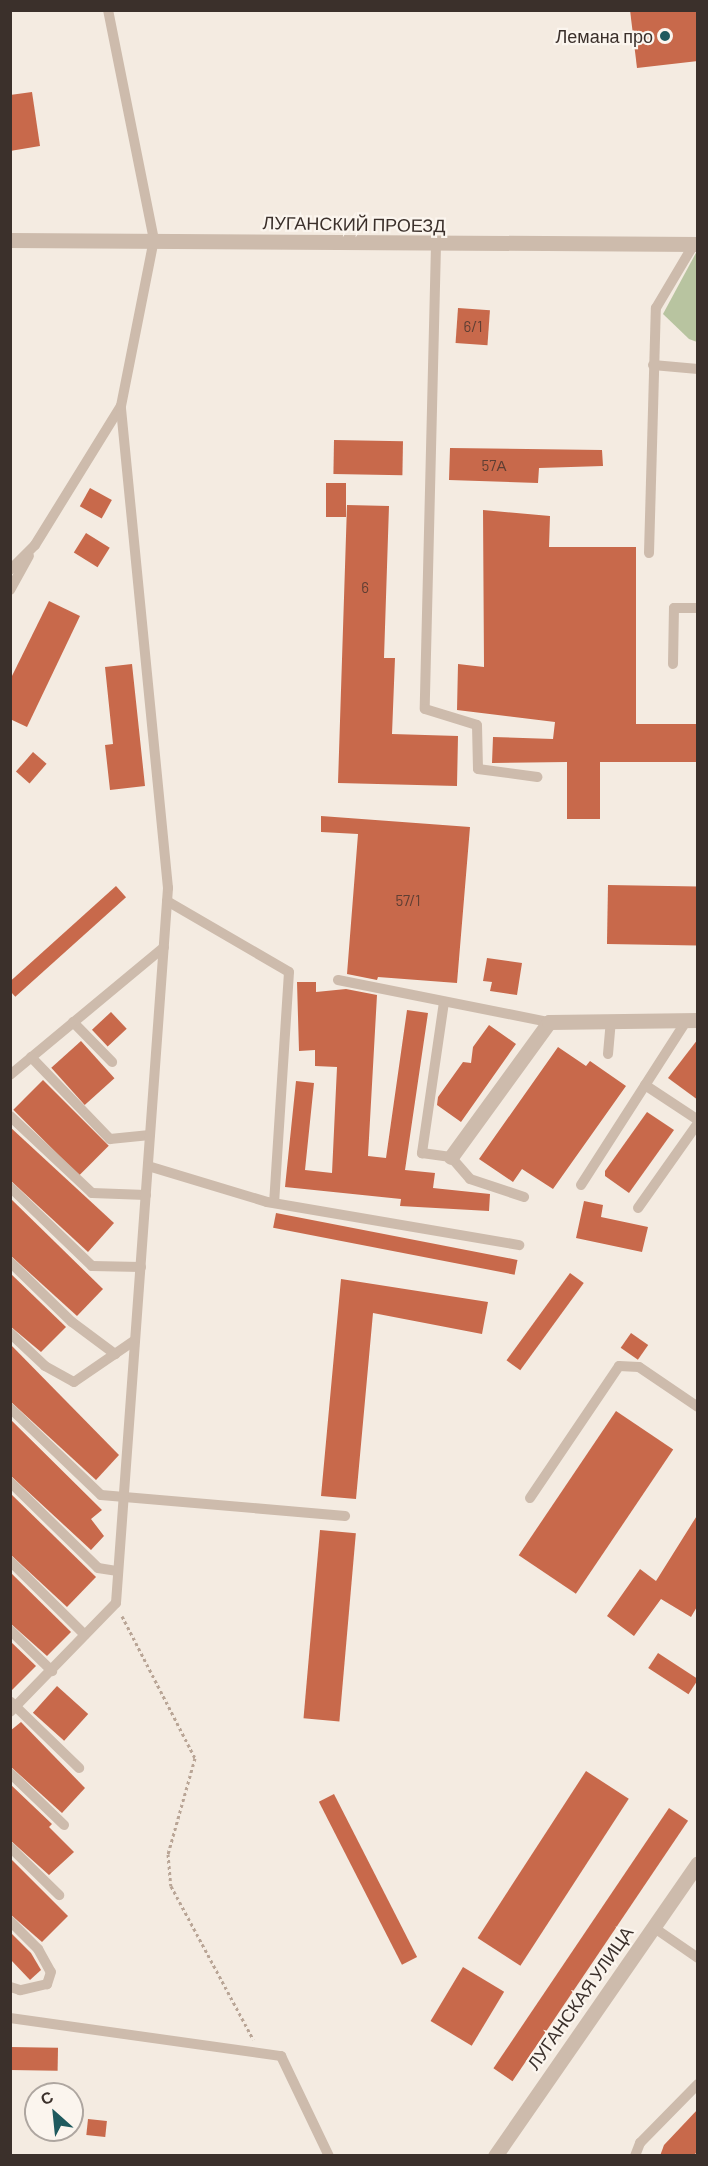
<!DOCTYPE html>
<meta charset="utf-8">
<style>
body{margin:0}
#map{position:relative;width:708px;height:2166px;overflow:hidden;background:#f4ebe1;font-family:Barlow,sans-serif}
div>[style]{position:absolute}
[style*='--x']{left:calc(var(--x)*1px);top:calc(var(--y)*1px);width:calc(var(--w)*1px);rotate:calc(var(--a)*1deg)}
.green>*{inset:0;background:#b8c4a0}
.building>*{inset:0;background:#c8694b;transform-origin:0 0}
.path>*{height:3px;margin-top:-1.5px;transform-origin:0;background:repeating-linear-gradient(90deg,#b9a596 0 3px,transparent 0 6px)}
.lane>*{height:10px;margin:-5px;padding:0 5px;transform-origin:5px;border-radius:5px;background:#cdbbac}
.street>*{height:15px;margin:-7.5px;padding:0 7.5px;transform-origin:7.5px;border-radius:7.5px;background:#cdbbac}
.dots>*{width:16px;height:16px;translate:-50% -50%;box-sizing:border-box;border:3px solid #fbf5ee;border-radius:50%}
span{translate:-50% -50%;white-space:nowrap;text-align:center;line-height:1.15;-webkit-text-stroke:4.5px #fbf5ee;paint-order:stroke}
.number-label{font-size:15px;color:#5e3e33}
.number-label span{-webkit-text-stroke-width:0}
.poi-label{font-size:18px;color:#3b302b}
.right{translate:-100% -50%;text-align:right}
.street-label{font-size:18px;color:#3b302b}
.frame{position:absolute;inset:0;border:12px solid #3b302b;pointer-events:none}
.north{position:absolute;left:24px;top:2082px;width:60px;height:60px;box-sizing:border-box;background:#fbf5ee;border:2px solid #aea6a0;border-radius:50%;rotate:333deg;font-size:16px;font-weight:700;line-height:24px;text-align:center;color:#3b302b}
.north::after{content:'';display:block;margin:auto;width:21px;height:27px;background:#1f5a5e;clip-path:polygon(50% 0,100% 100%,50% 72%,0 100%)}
</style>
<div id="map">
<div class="green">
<i style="clip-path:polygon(697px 251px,697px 342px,689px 339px,663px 314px)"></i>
</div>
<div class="building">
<i style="clip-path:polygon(630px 10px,698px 10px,698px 61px,637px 68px)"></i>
<i style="clip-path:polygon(32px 92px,40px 146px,10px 151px,10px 95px)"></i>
<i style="left:458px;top:308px;width:32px;height:35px;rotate:4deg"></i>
<i style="left:334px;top:440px;width:69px;height:34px;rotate:1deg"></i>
<i style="clip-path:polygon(450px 448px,602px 450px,603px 466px,539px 468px,538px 483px,449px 480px)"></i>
<i style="left:326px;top:483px;width:20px;height:34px"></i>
<i style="left:90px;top:488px;width:25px;height:21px;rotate:29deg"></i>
<i style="clip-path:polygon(347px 505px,389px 506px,384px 658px,395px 658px,392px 734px,458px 736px,457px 786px,338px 783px)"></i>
<i style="clip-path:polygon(483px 510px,550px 516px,549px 547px,636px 547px,636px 724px,698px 724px,698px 762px,600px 762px,600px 819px,567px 819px,567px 762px,492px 763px,493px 737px,553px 739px,555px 722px,457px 710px,458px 664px,484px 667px)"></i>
<i style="left:86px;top:533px;width:28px;height:23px;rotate:32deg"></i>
<i style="clip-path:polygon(49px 601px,80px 616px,27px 727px,10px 719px,10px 680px)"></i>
<i style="clip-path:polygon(132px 664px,145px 786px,110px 790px,105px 745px,113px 744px,105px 667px)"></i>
<i style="left:33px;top:752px;width:18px;height:26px;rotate:41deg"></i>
<i style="clip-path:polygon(321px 816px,470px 827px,457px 983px,378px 977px,377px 980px,347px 974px,358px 834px,321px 832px)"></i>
<i style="left:608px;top:885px;width:90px;height:59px;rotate:1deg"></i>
<i style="left:116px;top:886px;width:15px;height:149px;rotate:48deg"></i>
<i style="clip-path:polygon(487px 958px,522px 963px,517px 995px,490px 991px,492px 982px,483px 981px)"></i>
<i style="clip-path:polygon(297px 982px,316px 982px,316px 992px,346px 989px,377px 995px,368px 1156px,386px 1158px,407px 1010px,428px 1013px,405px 1170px,435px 1173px,433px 1188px,490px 1194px,489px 1211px,400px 1206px,401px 1199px,285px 1187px,296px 1081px,314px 1083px,305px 1170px,332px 1173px,337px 1067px,315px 1066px,315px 1050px,299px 1051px)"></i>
<i style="left:111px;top:1012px;width:23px;height:26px;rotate:47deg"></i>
<i style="clip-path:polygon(489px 1025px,516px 1044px,461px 1122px,437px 1105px,438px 1097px,463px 1062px,471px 1063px,473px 1047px)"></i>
<i style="clip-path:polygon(698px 1039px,698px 1100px,668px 1078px)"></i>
<i style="left:81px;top:1041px;width:50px;height:40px;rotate:48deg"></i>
<i style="clip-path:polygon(558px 1047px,586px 1066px,590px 1061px,626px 1086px,553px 1189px,522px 1169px,513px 1182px,479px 1159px)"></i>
<i style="left:43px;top:1080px;width:93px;height:42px;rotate:45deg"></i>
<i style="clip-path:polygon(647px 1112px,674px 1130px,629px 1193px,605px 1176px,605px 1171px)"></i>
<i style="clip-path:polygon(10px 1127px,114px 1223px,88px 1252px,10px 1180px)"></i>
<i style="clip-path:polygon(10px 1198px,103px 1289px,77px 1316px,10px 1255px)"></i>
<i style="clip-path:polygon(584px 1201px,603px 1205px,601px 1217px,648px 1227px,642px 1252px,576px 1238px)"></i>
<i style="left:276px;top:1213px;width:246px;height:15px;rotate:11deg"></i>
<i style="clip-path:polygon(10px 1273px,66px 1327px,41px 1352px,10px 1326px)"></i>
<i style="left:570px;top:1273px;width:17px;height:108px;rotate:36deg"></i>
<i style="clip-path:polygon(341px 1279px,488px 1302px,482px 1334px,373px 1313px,356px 1499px,321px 1496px)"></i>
<i style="left:631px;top:1333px;width:21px;height:18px;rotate:35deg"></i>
<i style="clip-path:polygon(10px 1344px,119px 1455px,96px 1480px,10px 1401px)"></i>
<i style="left:616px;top:1411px;width:69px;height:174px;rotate:34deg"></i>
<i style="clip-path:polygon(10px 1419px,102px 1510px,91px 1519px,104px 1536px,91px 1550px,10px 1475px)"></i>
<i style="clip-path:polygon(10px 1493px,96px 1577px,67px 1607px,10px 1554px)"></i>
<i style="clip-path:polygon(698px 1514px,698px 1605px,691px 1617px,661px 1599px,634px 1636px,607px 1616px,640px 1569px,656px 1581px)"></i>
<i style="left:320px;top:1530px;width:36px;height:189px;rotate:5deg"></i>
<i style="clip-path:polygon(10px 1572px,71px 1632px,47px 1656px,10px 1623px)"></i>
<i style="clip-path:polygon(10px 1641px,36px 1666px,10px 1692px)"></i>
<i style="left:658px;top:1653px;width:48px;height:18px;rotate:33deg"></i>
<i style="left:57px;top:1686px;width:42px;height:36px;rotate:42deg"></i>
<i style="clip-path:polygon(21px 1722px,85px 1788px,62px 1813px,10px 1766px,10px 1731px)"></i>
<i style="left:586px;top:1771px;width:51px;height:199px;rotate:33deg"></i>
<i style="clip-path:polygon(10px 1784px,52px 1824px,49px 1827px,74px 1852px,49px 1875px,10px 1840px)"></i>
<i style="left:334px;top:1794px;width:183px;height:17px;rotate:63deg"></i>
<i style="left:669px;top:1808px;width:23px;height:314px;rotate:34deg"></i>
<i style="clip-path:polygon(10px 1858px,68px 1916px,42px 1942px,10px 1914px)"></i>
<i style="clip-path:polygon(10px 1932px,31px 1953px,41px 1970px,30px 1980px,10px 1959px)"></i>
<i style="left:463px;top:1967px;width:48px;height:63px;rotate:31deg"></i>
<i style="left:10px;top:2047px;width:48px;height:23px;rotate:1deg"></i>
<i style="clip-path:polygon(698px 2109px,698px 2151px,693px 2156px,660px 2156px,664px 2145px)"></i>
<i style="left:88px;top:2119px;width:19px;height:16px;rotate:6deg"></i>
</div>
<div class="path">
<i style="--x:122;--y:1616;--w:160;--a:62.8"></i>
<i style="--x:195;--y:1758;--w:100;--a:105.7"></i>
<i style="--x:168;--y:1854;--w:32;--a:85"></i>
<i style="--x:171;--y:1886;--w:174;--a:61.8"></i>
</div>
<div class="lane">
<i style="--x:436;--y:245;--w:464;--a:91.4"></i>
<i style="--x:425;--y:709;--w:54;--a:17.1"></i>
<i style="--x:477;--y:725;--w:44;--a:88.7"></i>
<i style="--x:478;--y:769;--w:60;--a:7.7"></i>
<i style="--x:653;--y:365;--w:45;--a:5.1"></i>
<i style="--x:649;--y:553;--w:245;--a:-88.4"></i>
<i style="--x:656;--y:308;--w:74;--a:-59.3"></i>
<i style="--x:10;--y:570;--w:35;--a:-45"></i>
<i style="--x:35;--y:545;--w:163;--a:-58.3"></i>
<i style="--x:10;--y:590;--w:39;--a:-61"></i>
<i style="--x:673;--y:664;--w:56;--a:-89"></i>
<i style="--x:674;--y:608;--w:24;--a:0"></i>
<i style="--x:167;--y:901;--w:141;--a:30.2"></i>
<i style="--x:289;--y:972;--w:231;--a:93.7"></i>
<i style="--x:338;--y:980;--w:215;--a:11.3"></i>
<i style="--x:444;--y:1002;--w:153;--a:98.3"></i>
<i style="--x:422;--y:1153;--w:29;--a:8"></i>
<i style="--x:451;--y:1157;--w:29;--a:49"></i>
<i style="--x:470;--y:1179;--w:57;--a:18.4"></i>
<i style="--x:73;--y:1022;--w:56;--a:45.7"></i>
<i style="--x:608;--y:1054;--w:33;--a:-85"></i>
<i style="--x:31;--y:1057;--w:114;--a:46.1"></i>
<i style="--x:110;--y:1139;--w:40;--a:-5.7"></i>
<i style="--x:10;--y:1075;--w:200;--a:-39.7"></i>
<i style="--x:645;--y:1085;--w:64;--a:33.4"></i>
<i style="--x:10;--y:1116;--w:112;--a:43.2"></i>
<i style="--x:92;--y:1193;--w:54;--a:2.1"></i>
<i style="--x:148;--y:1166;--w:124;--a:16.8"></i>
<i style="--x:267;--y:1202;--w:256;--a:9.7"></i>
<i style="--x:581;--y:1185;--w:196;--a:-57.3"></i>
<i style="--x:10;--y:1187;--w:114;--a:43.9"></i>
<i style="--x:92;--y:1266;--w:49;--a:1.2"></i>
<i style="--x:638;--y:1208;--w:104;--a:-54.8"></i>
<i style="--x:10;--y:1262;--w:86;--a:44.1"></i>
<i style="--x:72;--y:1322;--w:54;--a:36.7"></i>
<i style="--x:10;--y:1333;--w:48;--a:43.3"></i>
<i style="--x:45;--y:1366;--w:33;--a:29"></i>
<i style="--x:74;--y:1382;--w:74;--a:-34.5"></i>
<i style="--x:10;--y:1408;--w:126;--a:43.7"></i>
<i style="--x:101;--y:1495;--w:245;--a:4.9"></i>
<i style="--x:10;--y:1482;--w:123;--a:44.3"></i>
<i style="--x:98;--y:1568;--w:20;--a:9"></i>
<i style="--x:530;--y:1498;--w:159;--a:-56"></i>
<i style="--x:619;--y:1366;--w:20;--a:3"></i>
<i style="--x:639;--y:1367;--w:71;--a:34.1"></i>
<i style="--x:10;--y:1561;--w:105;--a:44.6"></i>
<i style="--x:10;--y:1630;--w:59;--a:44.3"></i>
<i style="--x:11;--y:1702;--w:95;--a:44.1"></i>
<i style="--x:10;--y:1712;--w:152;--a:-45.8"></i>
<i style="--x:116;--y:1603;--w:717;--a:-85.84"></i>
<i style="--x:168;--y:888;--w:484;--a:-95.6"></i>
<i style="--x:121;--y:406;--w:169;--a:-78.8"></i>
<i style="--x:154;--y:240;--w:235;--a:-101.3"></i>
<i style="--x:10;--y:1773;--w:75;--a:43.9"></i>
<i style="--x:10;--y:1847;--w:69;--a:44.4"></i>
<i style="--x:10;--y:1921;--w:40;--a:45"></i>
<i style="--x:38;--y:1949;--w:26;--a:61"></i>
<i style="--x:51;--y:1972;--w:13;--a:108"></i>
<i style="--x:47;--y:1984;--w:28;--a:167"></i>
<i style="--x:20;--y:1990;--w:10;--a:-163"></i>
<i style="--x:653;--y:1927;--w:55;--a:34.6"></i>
<i style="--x:10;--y:2018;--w:274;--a:8"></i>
<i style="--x:281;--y:2056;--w:111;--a:64.4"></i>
<i style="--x:635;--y:2156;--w:14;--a:-69"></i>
<i style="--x:640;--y:2143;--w:83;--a:-45.5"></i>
</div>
<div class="street">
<i style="--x:10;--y:240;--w:688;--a:0.33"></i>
<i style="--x:451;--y:1157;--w:167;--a:-54"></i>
<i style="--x:549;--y:1022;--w:149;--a:-0.8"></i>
<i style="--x:495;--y:2156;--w:356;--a:-55.3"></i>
</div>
<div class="dots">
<i style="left:665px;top:36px;background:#1f5a5e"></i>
</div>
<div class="number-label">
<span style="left:473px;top:327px">6/1</span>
<span style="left:494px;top:466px">57А</span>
<span style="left:365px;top:588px">6</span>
<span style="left:408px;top:901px">57/1</span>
</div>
<div class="poi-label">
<span class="right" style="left:653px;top:36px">Лемана про</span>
</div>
<div class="street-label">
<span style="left:354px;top:224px;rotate:1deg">ЛУГАНСКИЙ ПРОЕЗД</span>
<span style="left:580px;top:1998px;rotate:-55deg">ЛУГАНСКАЯ УЛИЦА</span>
</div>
<div class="frame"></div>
<div class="north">С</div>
</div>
